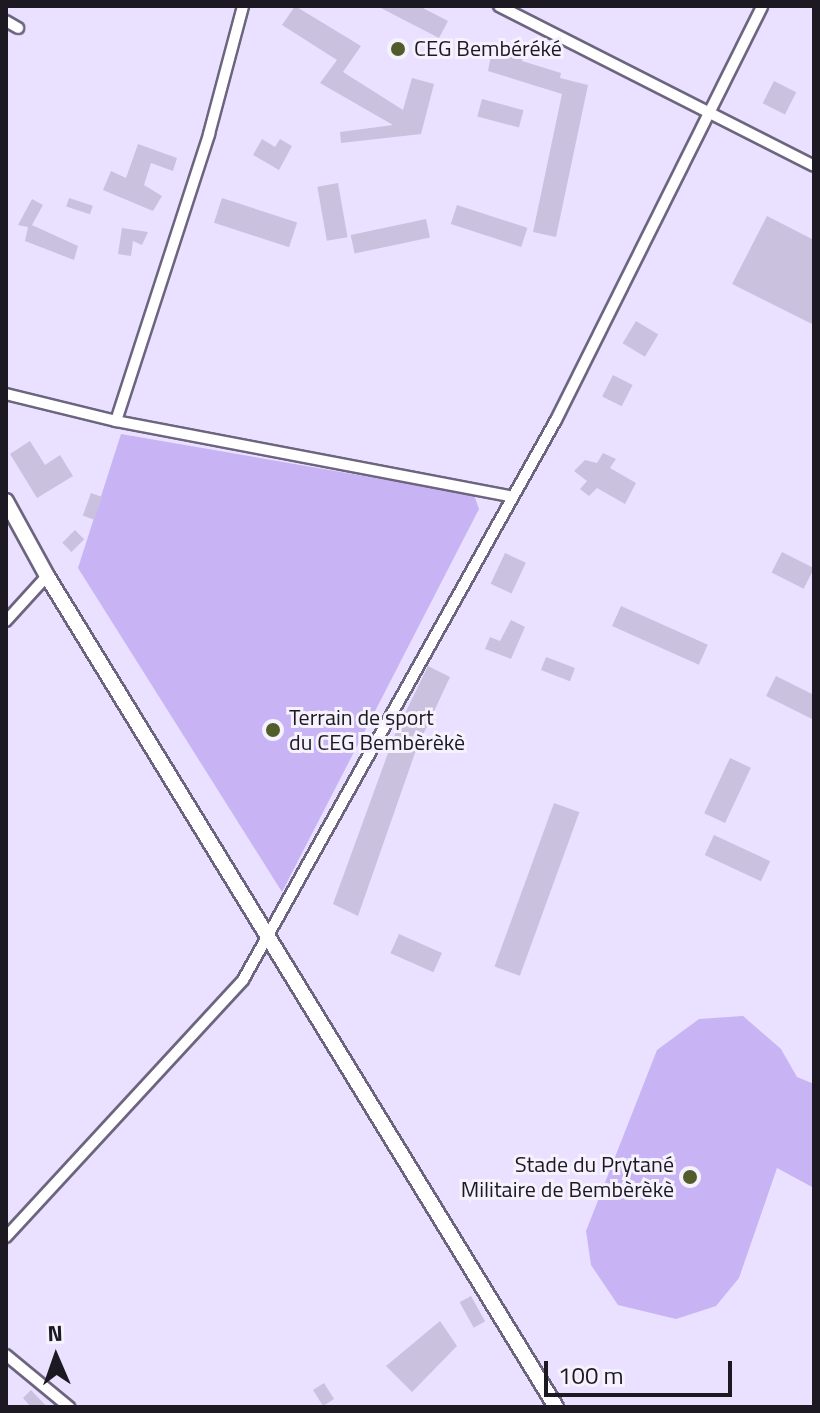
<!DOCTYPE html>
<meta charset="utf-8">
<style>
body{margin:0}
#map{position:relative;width:820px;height:1413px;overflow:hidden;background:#e9e1ff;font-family:"Titillium Web",sans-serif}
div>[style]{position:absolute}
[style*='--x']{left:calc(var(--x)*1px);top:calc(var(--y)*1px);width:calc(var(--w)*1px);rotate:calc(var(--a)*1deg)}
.green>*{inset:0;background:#c8b3f5}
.building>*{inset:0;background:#c9c1de;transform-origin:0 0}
.roads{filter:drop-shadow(2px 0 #6d657f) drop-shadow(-2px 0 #6d657f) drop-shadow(0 2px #6d657f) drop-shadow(0 -2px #6d657f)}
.minor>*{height:10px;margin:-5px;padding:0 5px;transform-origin:5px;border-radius:5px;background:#fff}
.secondary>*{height:14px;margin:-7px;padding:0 7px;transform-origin:7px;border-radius:7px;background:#fff}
.dots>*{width:22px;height:22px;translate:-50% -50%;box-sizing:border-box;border:4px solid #f5f1fd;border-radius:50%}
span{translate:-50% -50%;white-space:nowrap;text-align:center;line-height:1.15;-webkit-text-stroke:6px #f5f1fd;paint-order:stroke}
.poi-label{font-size:22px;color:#1c1923}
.left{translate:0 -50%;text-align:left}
.right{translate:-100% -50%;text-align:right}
.frame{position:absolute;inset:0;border:8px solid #1c1923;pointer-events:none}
.north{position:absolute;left:16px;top:1317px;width:80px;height:80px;-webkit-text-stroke:6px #f5f1fd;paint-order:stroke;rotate:358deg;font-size:22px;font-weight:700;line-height:32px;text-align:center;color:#1c1923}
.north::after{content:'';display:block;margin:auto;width:28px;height:36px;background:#1c1923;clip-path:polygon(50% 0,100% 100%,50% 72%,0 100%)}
.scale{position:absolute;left:544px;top:1361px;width:188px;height:36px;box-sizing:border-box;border:4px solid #1c1923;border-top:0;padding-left:10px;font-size:24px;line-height:28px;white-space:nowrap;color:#1c1923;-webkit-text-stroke:6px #f5f1fd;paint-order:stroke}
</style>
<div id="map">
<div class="green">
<i style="clip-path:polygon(121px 434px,474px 495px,479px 509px,282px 892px,78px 568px)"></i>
<i style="clip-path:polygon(743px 1016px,781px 1049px,797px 1077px,814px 1084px,814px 1188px,777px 1168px,739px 1278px,716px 1306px,676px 1319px,618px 1305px,591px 1265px,586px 1231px,657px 1050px,699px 1019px)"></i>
</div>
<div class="building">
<i style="clip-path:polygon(295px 6px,361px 46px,343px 72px,403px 110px,412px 78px,434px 84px,421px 134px,341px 143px,340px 132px,393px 125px,320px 83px,337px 60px,282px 25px)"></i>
<i style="clip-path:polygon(377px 6px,419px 6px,448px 21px,439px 38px)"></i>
<i style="clip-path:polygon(492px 50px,523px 57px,522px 61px,561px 73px,560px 78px,588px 85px,556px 237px,533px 232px,562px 94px,488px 71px)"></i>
<i style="left:774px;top:81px;width:25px;height:25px;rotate:27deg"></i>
<i style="left:482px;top:99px;width:43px;height:18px;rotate:15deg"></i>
<i style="clip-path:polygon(262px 139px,275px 147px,280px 139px,292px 146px,279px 170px,253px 155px)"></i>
<i style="clip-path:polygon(138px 144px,177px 158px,173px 171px,151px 163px,144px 185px,162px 196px,153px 211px,103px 190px,111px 171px,126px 178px)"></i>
<i style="left:338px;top:183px;width:55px;height:21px;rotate:80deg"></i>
<i style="left:69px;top:198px;width:25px;height:9px;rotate:18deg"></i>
<i style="left:222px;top:198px;width:79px;height:26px;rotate:18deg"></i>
<i style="clip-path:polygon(32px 199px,43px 205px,32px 225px,78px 246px,74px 260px,25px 241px,28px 227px,18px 225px)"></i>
<i style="left:457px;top:205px;width:74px;height:20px;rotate:18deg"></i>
<i style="clip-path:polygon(767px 216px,814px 240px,814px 325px,732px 284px)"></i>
<i style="left:426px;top:219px;width:19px;height:77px;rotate:78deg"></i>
<i style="clip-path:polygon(122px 228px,148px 232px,142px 245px,133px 241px,131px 256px,118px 254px)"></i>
<i style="left:636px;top:321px;width:26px;height:26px;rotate:31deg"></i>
<i style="left:613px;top:375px;width:22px;height:24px;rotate:27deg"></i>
<i style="clip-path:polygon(30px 441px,45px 465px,60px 455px,73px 476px,37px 498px,10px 454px)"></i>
<i style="clip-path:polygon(603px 453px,616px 459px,610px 468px,636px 483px,625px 504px,597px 488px,589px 496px,580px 489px,587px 481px,574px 471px,585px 460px,597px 463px)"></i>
<i style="left:91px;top:493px;width:12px;height:24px;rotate:20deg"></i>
<i style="left:75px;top:530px;width:13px;height:18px;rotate:45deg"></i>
<i style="left:782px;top:552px;width:36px;height:23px;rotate:27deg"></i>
<i style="left:505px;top:553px;width:23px;height:34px;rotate:25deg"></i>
<i style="left:621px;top:606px;width:95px;height:22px;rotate:24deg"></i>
<i style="clip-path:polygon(511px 620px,525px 627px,511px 659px,485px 649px,490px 637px,500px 641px)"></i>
<i style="left:546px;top:657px;width:31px;height:14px;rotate:21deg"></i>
<i style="clip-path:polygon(428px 666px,450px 677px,416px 750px,358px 916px,333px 904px,395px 734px)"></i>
<i style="clip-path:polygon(776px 676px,814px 695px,814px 720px,766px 696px)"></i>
<i style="left:730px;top:758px;width:23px;height:61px;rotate:25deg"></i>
<i style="left:554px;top:803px;width:27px;height:174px;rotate:20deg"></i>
<i style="left:714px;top:835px;width:62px;height:22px;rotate:25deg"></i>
<i style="left:399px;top:934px;width:47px;height:21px;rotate:24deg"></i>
<i style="left:471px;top:1296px;width:29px;height:13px;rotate:61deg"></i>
<i style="clip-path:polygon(440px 1321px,457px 1346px,412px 1392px,386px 1366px)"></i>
<i style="left:324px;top:1383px;width:19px;height:13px;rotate:58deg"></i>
<i style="clip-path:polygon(31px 1390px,47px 1407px,31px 1407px,23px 1398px)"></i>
</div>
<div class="roads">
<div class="minor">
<i style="--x:499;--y:6;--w:353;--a:26.9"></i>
<i style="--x:6;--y:21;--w:14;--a:30"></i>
<i style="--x:6;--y:394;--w:113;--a:13.8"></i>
<i style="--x:116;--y:421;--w:400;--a:10.8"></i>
<i style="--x:116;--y:421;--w:302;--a:-72"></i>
<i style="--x:209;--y:134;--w:132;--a:-75.1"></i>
<i style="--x:6;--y:621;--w:61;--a:-47.7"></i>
<i style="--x:6;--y:1237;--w:350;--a:-47.3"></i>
<i style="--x:243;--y:980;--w:642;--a:-60.8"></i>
<i style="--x:556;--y:420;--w:462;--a:-63.5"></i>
<i style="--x:6;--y:1355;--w:82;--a:39.5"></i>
</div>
<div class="secondary">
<i style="--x:6;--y:501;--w:85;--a:61.3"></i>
<i style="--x:47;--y:576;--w:974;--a:58.51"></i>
</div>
</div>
<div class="dots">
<i style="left:398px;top:49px;background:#525c2b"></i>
<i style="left:273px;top:730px;background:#525c2b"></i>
<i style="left:690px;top:1177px;background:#525c2b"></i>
</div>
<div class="poi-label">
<span class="left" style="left:414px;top:49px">CEG Bembéréké</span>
<span class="left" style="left:289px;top:730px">Terrain de sport<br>du CEG Bembèrèkè</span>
<span class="right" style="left:674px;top:1177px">Stade du Prytané<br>Militaire de Bembèrèkè</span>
</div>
<div class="frame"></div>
<div class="north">N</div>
<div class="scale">100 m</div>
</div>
